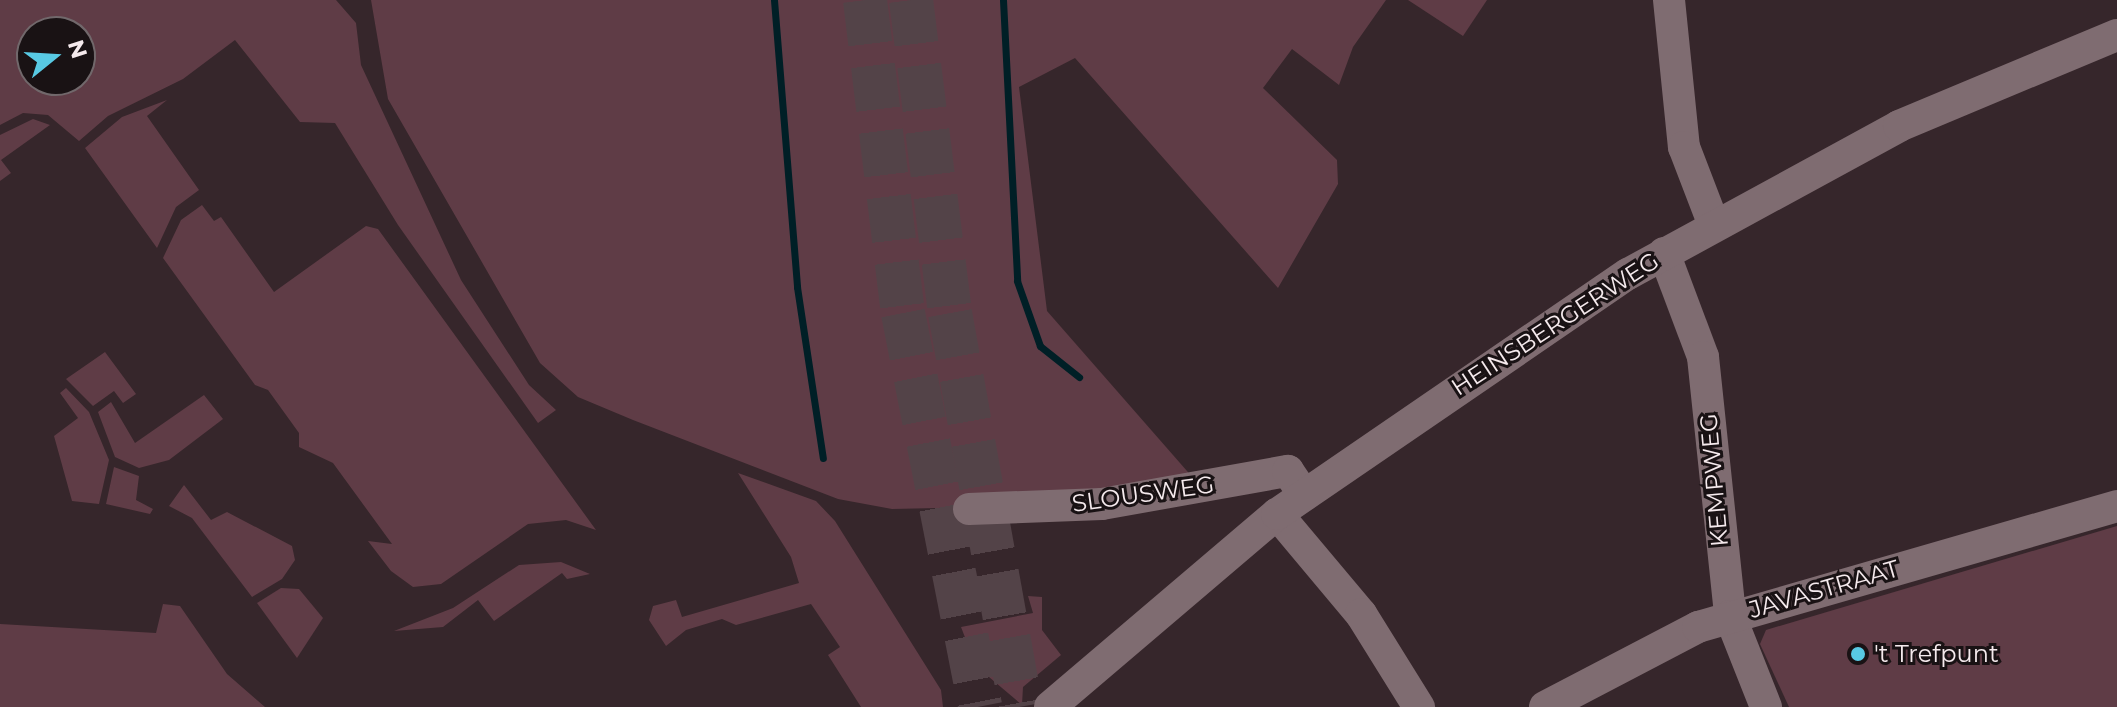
<!DOCTYPE html>
<style>
body{margin:0}
#map{position:relative;width:2117px;height:707px;overflow:hidden;background:#36262b;font-family:Montserrat,sans-serif}
div>[style]{position:absolute}
[style*='--x']{left:calc(var(--x)*1px);top:calc(var(--y)*1px);width:calc(var(--w)*1px);rotate:calc(var(--a)*1deg)}
.green>*{inset:0;background:#5f3c46}
.stream>*{height:7px;margin:-3.5px;padding:0 3.5px;transform-origin:3.5px;border-radius:3.5px;background:#001f26}
.highway-tunnel>*{height:44px;margin-top:-22px;transform-origin:0;background:repeating-linear-gradient(90deg,#534348 0 44px,transparent 0 66px)}
.minor>*{height:32px;margin:-16px;padding:0 16px;transform-origin:16px;border-radius:16px;background:#7f6c71}
.dots>*{width:22px;height:22px;translate:-50% -50%;box-sizing:border-box;border:4px solid #191214;border-radius:50%}
span{translate:-50% -50%;white-space:nowrap;text-align:center;line-height:1.15;-webkit-text-stroke:6px #191214;paint-order:stroke}
.street-label{font-size:24px;color:#f5eaed}
.poi-label{font-size:24px;color:#f5eaed}
.left{translate:0 -50%;text-align:left}
.north{position:absolute;left:16px;top:16px;width:80px;height:80px;box-sizing:border-box;background:#191214;border:2px solid #71686b;border-radius:50%;rotate:72deg;font-size:22px;font-weight:700;line-height:32px;text-align:center;color:#f5eaed}
.north::after{content:'';display:block;margin:auto;width:28px;height:36px;background:#58c9e3;clip-path:polygon(50% 0,100% 100%,50% 72%,0 100%)}
</style>
<div id="map">
<div class="green">
<i style="clip-path:polygon(evenodd,0 0,336px 0,356px 23px,361px 65px,461px 280px,529px 385px,556px 410px,538px 423px,398px 225px,335px 123px,300px 122px,235px 40px,183px 79px,108px 116px,79px 141px,48px 115px,23px 113px,0 125px,0 0,32px 32px,80px 32px,80px 80px,32px 80px,32px 32px)"></i>
<i style="clip-path:polygon(371px 0,1386px 0,1353px 47px,1339px 85px,1292px 49px,1263px 88px,1337px 160px,1338px 184px,1278px 288px,1075px 58px,1019px 87px,1047px 311px,1194px 479px,1028px 506px,892px 509px,838px 499px,633px 420px,578px 397px,540px 363px,388px 99px)"></i>
<i style="clip-path:polygon(1408px 0,1487px 0,1463px 36px)"></i>
<i style="clip-path:polygon(167px 100px,147px 116px,199px 190px,176px 207px,157px 248px,85px 148px,122px 117px)"></i>
<i style="clip-path:polygon(33px 119px,50px 125px,1px 160px,11px 173px,0 181px,0 135px)"></i>
<i style="clip-path:polygon(202px 205px,214px 221px,221px 217px,274px 292px,366px 226px,378px 229px,596px 530px,566px 520px,528px 524px,441px 584px,413px 587px,391px 571px,368px 541px,392px 544px,333px 463px,299px 447px,299px 433px,268px 390px,255px 385px,163px 258px,181px 220px)"></i>
<i style="clip-path:polygon(105px 352px,136px 394px,123px 403px,114px 391px,93px 406px,66px 379px)"></i>
<i style="clip-path:polygon(66px 388px,89px 412px,109px 460px,99px 504px,72px 501px,54px 436px,78px 418px,60px 393px)"></i>
<i style="clip-path:polygon(204px 395px,223px 419px,169px 460px,139px 468px,115px 457px,98px 412px,111px 402px,135px 443px)"></i>
<i style="clip-path:polygon(114px 467px,139px 476px,136px 500px,153px 509px,150px 514px,106px 504px)"></i>
<i style="clip-path:polygon(738px 473px,816px 501px,835px 521px,941px 690px,943px 707px,861px 707px,828px 655px,840px 647px,811px 604px,736px 625px,722px 619px,686px 630px,666px 646px,649px 620px,653px 606px,676px 600px,682px 617px,799px 583px,791px 557px)"></i>
<i style="clip-path:polygon(184px 485px,211px 520px,227px 512px,292px 546px,295px 560px,282px 579px,252px 597px,192px 518px,169px 506px)"></i>
<i style="clip-path:polygon(2117px 526px,2117px 707px,1789px 707px,1760px 644px,1766px 630px)"></i>
<i style="clip-path:polygon(561px 562px,590px 574px,567px 579px,562px 573px,494px 621px,478px 600px,443px 627px,394px 631px,453px 608px,519px 565px)"></i>
<i style="clip-path:polygon(281px 588px,299px 589px,323px 618px,297px 658px,257px 603px)"></i>
<i style="clip-path:polygon(1028px 596px,1042px 597px,1042px 630px,1061px 655px,1023px 687px,1022px 705px,976px 666px,961px 627px,1033px 613px)"></i>
<i style="clip-path:polygon(163px 604px,180px 606px,227px 674px,265px 707px,0 707px,0 624px,156px 633px)"></i>
</div>
<div class="stream">
<i style="--x:774;--y:0;--w:288;--a:85.4"></i>
<i style="--x:797;--y:287;--w:173;--a:81.4"></i>
<i style="--x:1003;--y:0;--w:281;--a:87.1"></i>
<i style="--x:1017;--y:281;--w:69;--a:70.5"></i>
<i style="--x:1040;--y:346;--w:50;--a:38.5"></i>
</div>
<div class="highway-tunnel">
<i style="--x:865;--y:0;--w:315;--a:83.1"></i>
<i style="--x:903;--y:313;--w:401;--a:78.9"></i>
<i style="--x:911;--y:0;--w:315;--a:82.9"></i>
<i style="--x:950;--y:313;--w:400;--a:79.8"></i>
</div>
<div class="minor">
<i style="--x:1669;--y:0;--w:148;--a:84.2"></i>
<i style="--x:1684;--y:147;--w:84;--a:69"></i>
<i style="--x:1664;--y:253;--w:111;--a:69.4"></i>
<i style="--x:1703;--y:357;--w:260;--a:84"></i>
<i style="--x:1730;--y:616;--w:98;--a:68.4"></i>
<i style="--x:969;--y:509;--w:133;--a:-2.2"></i>
<i style="--x:1102;--y:504;--w:189;--a:-10.1"></i>
<i style="--x:1288;--y:471;--w:29;--a:56"></i>
<i style="--x:1277;--y:514;--w:131;--a:50"></i>
<i style="--x:1361;--y:614;--w:110;--a:58.1"></i>
<i style="--x:1050;--y:707;--w:298;--a:-40.4"></i>
<i style="--x:1277;--y:514;--w:425;--a:-34.4"></i>
<i style="--x:1628;--y:274;--w:309;--a:-28.6"></i>
<i style="--x:1899;--y:126;--w:236;--a:-22.7"></i>
<i style="--x:1545;--y:707;--w:173;--a:-27.6"></i>
<i style="--x:1698;--y:627;--w:436;--a:-16.1"></i>
</div>
<div class="dots">
<i style="left:1858px;top:654px;background:#58c9e3"></i>
</div>
<div class="street-label">
<span style="left:1555px;top:324px;rotate:-33deg">HEINSBERGERWEG</span>
<span style="left:1714px;top:480px;rotate:-95deg">KEMPWEG</span>
<span style="left:1143px;top:494px;rotate:-8deg">SLOUSWEG</span>
<span style="left:1824px;top:589px;rotate:-16deg">JAVASTRAAT</span>
</div>
<div class="poi-label">
<span class="left" style="left:1874px;top:654px">'t Trefpunt</span>
</div>
<div class="north">N</div>
</div>
